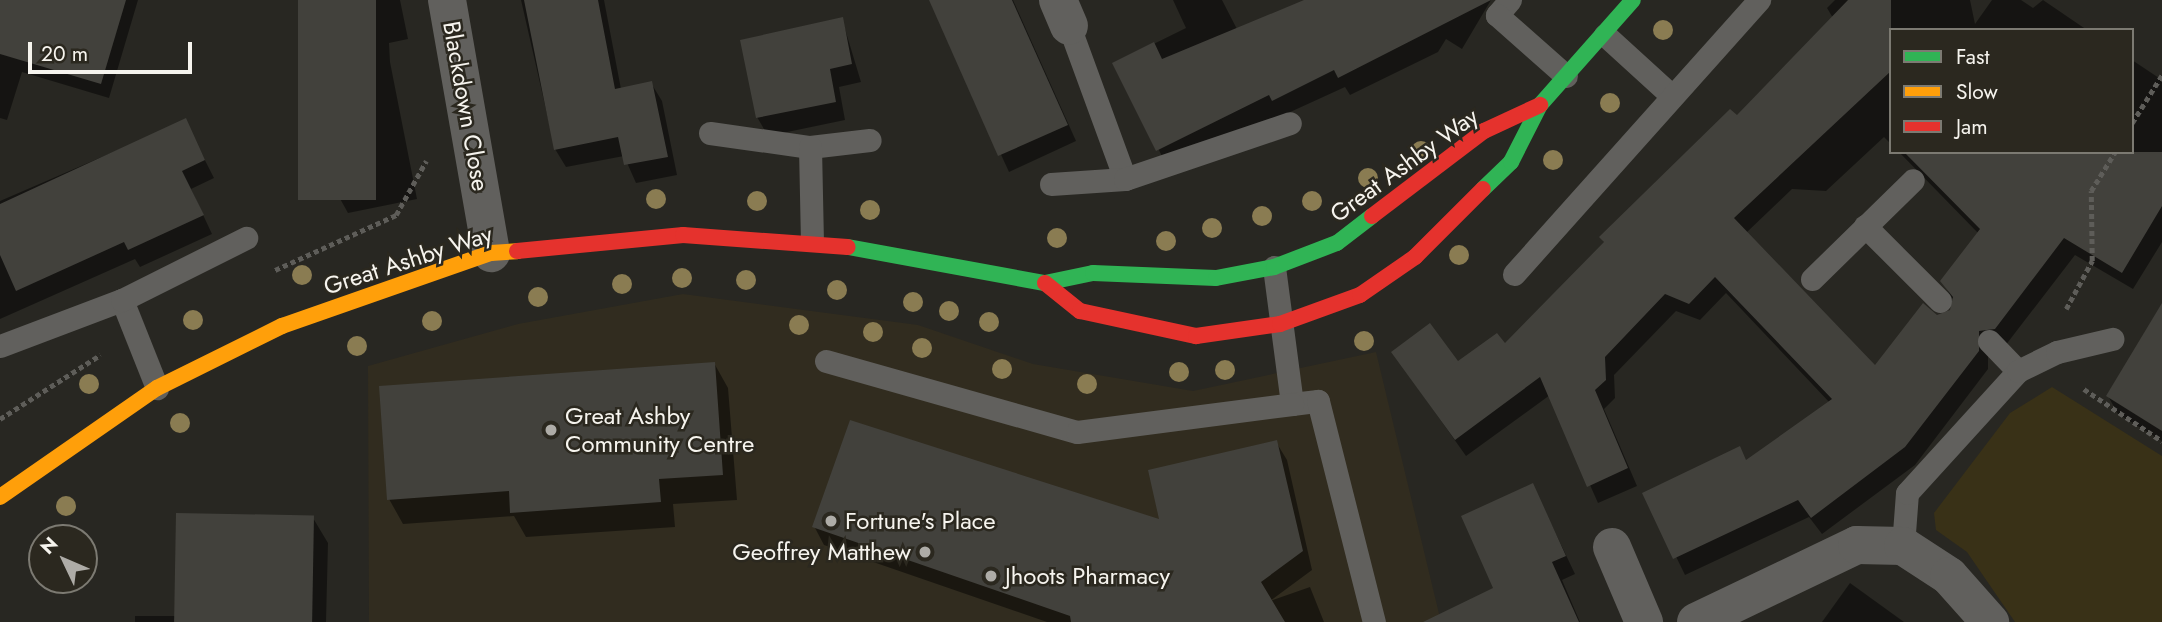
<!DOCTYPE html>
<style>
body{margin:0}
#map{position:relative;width:2162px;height:622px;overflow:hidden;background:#282722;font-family:Jost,sans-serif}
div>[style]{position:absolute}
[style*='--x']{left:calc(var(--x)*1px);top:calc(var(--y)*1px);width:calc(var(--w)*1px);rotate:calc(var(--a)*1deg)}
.built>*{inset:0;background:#312c1f}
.green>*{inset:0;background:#393117}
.shadow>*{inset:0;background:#0007}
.building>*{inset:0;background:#42413c;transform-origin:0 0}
.path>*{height:4.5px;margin-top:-2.25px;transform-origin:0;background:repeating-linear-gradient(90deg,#5e5d59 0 5px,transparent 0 8.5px)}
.lane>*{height:23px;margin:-11.5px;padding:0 11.5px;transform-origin:11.5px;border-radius:11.5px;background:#61605d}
.street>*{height:38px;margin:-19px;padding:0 19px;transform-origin:19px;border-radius:19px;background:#61605d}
.fast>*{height:16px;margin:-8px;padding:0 8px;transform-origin:8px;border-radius:8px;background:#30b455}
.slow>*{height:16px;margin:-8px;padding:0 8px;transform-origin:8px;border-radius:8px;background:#ff9f0a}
.jam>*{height:16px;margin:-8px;padding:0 8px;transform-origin:8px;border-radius:8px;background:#e5322d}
.trees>*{width:20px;height:20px;margin:-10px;border-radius:50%;background:#8a7c52}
.dots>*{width:19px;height:19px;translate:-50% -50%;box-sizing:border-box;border:4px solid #2b281f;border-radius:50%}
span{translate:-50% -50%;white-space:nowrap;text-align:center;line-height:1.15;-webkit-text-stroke:5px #2b281f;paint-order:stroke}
.street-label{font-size:24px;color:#f6f4ee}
.poi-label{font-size:24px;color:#f6f4ee}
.left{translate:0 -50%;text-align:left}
.right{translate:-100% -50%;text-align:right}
.legend{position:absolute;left:1889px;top:28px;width:245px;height:126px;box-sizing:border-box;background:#2b281f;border:2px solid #7c7a72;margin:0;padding:9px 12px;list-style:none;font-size:21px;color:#f6f4ee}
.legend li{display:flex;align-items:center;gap:14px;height:35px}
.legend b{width:35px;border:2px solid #7c7a72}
.north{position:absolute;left:28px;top:524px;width:70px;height:70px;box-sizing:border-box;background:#2b281f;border:2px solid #7c7a72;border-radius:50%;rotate:314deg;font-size:19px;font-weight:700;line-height:28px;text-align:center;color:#f6f4ee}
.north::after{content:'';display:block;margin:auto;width:24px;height:32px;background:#aeaca7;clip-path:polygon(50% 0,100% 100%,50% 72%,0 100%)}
.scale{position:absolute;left:28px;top:42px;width:164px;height:32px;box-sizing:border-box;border:4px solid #f6f4ee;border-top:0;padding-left:9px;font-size:21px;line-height:24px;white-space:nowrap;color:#f6f4ee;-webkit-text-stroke:5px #2b281f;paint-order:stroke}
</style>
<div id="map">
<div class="built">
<i style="clip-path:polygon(683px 294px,918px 325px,1033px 364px,1193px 391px,1376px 352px,1441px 622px,369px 622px,368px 366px,518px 324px)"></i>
</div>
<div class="green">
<i style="clip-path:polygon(2052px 387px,2162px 456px,2162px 622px,2015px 622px,1967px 552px,1936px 530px,1934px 513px,2010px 413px)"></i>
</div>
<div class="shadow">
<i style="clip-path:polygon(0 0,138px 0,109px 98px,22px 72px,7px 120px,0 118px)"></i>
<i style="clip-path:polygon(300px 0,400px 0,408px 39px,389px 43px,390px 62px,417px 199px,348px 213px,338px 195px)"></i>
<i style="clip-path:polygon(521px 0,604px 0,621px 89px,651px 83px,662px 101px,677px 175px,636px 183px,624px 156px,566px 167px,555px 149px)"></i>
<i style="clip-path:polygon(930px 0,1013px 0,1076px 141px,1009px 172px)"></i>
<i style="clip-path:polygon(1173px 0,1222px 0,1239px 33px,1334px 0,1491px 0,1462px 49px,1446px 39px,1438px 52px,1350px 95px,1345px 87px,1168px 168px,1115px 63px,1186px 28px)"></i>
<i style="clip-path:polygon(1835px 0,1970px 0,1975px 24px,1992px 0,2021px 0,2033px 8px,2043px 0,2087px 30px,1891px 30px,1891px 144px,1884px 137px,1826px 191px,1792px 189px,1746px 233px,1875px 367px,1937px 317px,1952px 312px,1954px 301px,1942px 281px,1978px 233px,1899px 152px,2132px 152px,2132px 60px,2162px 80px,2162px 242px,2133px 289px,2075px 255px,2005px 346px,1988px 349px,1988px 369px,1915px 465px,1822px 534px,1809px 517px,1685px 575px,1645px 493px,1747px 462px,1830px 403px,1726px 293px,1700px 320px,1676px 311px,1614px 375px,1615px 398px,1604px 409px,1637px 486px,1598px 503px,1550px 395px,1466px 456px,1393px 353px,1458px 364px,1505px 345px,1605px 244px,1601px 237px,1736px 117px,1833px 18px,1827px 8px)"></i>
<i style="clip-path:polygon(842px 19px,861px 82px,839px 87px,845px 120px,768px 136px,757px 117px)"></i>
<i style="clip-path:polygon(185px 121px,214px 178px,191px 189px,212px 234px,140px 267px,135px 259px,0 319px,0 201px)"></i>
<i style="clip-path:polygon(2162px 342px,2162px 441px,2118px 414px,2108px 396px)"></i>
<i style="clip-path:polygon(714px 363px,728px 388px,737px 500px,673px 504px,675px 527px,526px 537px,514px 516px,403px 524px,389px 499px)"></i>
<i style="clip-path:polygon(1276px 442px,1287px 460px,1312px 570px,1270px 601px,1310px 587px,1324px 622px,1047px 622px,824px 545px,814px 526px,1161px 522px)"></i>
<i style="clip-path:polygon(1533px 486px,1575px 574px,1562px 580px,1580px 622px,1496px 622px,1496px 589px)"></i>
<i style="clip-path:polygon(313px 518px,328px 543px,326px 622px,135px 622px,135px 616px,175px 616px)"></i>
<i style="clip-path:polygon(1850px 583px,1904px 622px,1822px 622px)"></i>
</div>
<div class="building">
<i style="clip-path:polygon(0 0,126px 0,101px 84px,0 54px)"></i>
<i style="left:298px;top:0;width:78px;height:200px"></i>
<i style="clip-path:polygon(524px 0,598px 0,615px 89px,652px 81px,668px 157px,624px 165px,618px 137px,554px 150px)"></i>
<i style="clip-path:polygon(929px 0,1012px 0,1068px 125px,998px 156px)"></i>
<i style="clip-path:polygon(1304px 0,1491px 0,1338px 78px,1334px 70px,1272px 101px,1269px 95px,1156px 151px,1112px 63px,1154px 42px,1162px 59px)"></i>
<i style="clip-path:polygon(1848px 0,1891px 0,1891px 71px,1734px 218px,1875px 365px,1923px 303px,1937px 315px,1950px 310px,1953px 297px,1940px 281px,1980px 229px,1904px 152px,2162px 152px,2162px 206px,2122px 273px,2064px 238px,1995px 329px,1979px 331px,1979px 351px,1905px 447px,1811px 518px,1798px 500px,1673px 559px,1642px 493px,1740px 446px,1746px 460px,1832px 399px,1715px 277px,1689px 304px,1665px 294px,1605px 357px,1606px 380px,1595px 390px,1628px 468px,1587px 487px,1540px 377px,1455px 440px,1391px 352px,1430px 323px,1458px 361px,1497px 333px,1505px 343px,1604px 242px,1599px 237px,1730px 109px,1737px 115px)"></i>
<i style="clip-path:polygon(843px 17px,852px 64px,830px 69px,836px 102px,756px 118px,740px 40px)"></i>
<i style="clip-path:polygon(186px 118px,205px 160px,182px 171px,204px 215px,128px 250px,124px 242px,16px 291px,0 255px,0 204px)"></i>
<i style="clip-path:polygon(2162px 303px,2162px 431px,2106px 396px)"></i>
<i style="clip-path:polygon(715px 362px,723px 475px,659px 479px,661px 502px,510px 513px,509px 491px,387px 500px,379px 386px)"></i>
<i style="clip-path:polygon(850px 420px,1159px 519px,1148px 470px,1277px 440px,1303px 551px,1261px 582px,1285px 622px,1071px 622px,1070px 616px,812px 527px)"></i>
<i style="clip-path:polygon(1533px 483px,1566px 556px,1552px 562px,1579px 622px,1423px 622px,1493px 588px,1461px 516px)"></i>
<i style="left:176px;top:513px;width:138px;height:109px;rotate:1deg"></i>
</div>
<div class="path">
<i style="--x:2132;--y:123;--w:57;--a:-58"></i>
<i style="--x:275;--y:270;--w:133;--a:-24.4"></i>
<i style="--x:396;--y:215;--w:62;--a:-60.9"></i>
<i style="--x:2066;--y:309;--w:55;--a:-61.6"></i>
<i style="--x:2092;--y:261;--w:70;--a:-90.8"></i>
<i style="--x:2091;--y:191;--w:46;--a:-58.4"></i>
<i style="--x:2084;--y:389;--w:94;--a:33.7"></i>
<i style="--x:0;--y:419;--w:119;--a:-32.6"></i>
</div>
<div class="lane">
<i style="--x:1510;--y:0;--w:20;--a:131"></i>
<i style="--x:1497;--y:15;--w:92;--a:41.5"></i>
<i style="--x:1069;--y:26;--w:163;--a:69.9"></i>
<i style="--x:1605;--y:35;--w:89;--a:42.3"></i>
<i style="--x:710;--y:133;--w:101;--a:8"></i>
<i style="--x:810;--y:147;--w:60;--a:-6.7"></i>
<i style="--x:810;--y:147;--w:93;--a:88.8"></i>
<i style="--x:1051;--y:184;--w:74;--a:-3.9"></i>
<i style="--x:1125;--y:179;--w:174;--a:-18.7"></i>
<i style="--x:1865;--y:226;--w:106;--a:45"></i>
<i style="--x:1274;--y:267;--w:138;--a:82.5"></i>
<i style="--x:1292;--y:404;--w:26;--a:-7"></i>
<i style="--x:1318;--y:401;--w:228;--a:75.8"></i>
<i style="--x:1514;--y:274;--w:368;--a:-48.2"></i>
<i style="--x:1812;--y:279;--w:141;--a:-44.4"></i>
<i style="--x:122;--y:300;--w:95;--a:68.3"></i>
<i style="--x:1989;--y:341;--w:42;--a:46"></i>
<i style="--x:0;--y:346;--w:130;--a:-20.7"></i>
<i style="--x:122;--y:300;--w:139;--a:-26.6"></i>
<i style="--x:826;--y:361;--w:261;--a:15.8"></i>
<i style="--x:1077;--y:432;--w:217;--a:-7.4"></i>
<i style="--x:1903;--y:546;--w:53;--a:-85.7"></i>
<i style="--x:1907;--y:493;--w:165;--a:-47.7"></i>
<i style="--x:2018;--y:371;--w:43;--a:-26"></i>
<i style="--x:2057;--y:352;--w:57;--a:-13.3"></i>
</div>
<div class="street">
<i style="--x:447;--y:0;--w:257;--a:80.1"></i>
<i style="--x:1058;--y:0;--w:28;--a:67"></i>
<i style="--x:1612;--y:547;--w:82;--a:66.9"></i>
<i style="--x:1696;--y:622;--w:178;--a:-25.6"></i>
<i style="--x:1857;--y:545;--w:46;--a:1.2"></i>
<i style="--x:1903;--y:546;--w:55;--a:33.1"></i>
<i style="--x:1949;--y:576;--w:62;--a:48.3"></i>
</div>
<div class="fast">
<i style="--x:1483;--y:189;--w:39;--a:-44"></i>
<i style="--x:1511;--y:162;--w:64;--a:-63"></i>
<i style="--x:1540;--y:105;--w:140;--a:-48.5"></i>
<i style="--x:848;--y:247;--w:200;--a:10.4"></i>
<i style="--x:1045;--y:283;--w:49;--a:-11.8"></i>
<i style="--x:1093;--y:273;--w:123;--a:2.3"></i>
<i style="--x:1216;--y:278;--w:59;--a:-10.7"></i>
<i style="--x:1274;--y:267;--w:67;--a:-20.9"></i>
<i style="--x:1337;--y:243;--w:44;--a:-37.6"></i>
</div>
<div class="slow">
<i style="--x:0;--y:497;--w:191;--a:-34.8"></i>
<i style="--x:157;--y:388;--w:140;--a:-26.4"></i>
<i style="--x:282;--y:326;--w:221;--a:-19.3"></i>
<i style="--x:491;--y:253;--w:26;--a:-4"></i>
</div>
<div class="jam">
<i style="--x:1372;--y:216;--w:141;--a:-37.2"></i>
<i style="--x:1484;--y:131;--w:62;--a:-24.9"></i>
<i style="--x:517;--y:251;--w:167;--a:-5.5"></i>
<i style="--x:683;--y:235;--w:165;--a:4.2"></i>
<i style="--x:1045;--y:283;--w:45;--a:38.7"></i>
<i style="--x:1080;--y:311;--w:119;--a:12.2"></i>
<i style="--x:1196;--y:336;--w:85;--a:-8.1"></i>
<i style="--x:1280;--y:324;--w:85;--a:-19.9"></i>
<i style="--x:1360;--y:295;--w:67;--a:-34.6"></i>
<i style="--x:1415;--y:257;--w:96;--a:-45"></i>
</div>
<div class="trees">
<i style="left:1663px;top:30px"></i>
<i style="left:1610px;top:103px"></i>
<i style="left:1421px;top:151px"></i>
<i style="left:1553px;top:160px"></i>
<i style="left:1368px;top:178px"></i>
<i style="left:656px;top:199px"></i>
<i style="left:757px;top:201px"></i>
<i style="left:1312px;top:201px"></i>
<i style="left:870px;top:210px"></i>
<i style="left:1262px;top:216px"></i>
<i style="left:1212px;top:228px"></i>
<i style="left:1057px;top:238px"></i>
<i style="left:1166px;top:241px"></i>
<i style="left:1459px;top:255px"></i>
<i style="left:302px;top:275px"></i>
<i style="left:682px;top:278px"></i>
<i style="left:746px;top:280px"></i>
<i style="left:622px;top:284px"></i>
<i style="left:837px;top:290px"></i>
<i style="left:538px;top:297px"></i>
<i style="left:913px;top:302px"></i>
<i style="left:949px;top:311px"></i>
<i style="left:193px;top:320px"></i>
<i style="left:432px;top:321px"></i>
<i style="left:989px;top:322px"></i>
<i style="left:799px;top:325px"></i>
<i style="left:873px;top:332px"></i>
<i style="left:1364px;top:341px"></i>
<i style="left:357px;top:346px"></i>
<i style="left:922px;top:348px"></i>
<i style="left:1002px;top:369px"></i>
<i style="left:1225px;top:370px"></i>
<i style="left:1179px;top:372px"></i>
<i style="left:89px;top:384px"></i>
<i style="left:1087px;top:384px"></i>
<i style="left:180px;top:423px"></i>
<i style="left:66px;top:506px"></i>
</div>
<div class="dots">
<i style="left:551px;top:430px;background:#aeaca7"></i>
<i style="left:831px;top:521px;background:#aeaca7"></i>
<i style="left:925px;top:552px;background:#aeaca7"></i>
<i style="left:991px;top:576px;background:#aeaca7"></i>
</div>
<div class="street-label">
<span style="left:466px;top:106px;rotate:80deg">Blackdown Close</span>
<span style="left:1404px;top:165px;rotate:-36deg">Great Ashby Way</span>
<span style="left:408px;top:260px;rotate:-18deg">Great Ashby Way</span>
</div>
<div class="poi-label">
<span class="left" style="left:565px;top:430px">Great Ashby<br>Community Centre</span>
<span class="left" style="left:845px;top:521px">Fortune's Place</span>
<span class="right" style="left:911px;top:552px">Geoffrey Matthew</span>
<span class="left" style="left:1005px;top:576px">Jhoots Pharmacy</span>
</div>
<ul class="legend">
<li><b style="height:9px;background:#30b455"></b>Fast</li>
<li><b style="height:9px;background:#ff9f0a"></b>Slow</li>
<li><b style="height:9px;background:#e5322d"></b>Jam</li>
</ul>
<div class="north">N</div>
<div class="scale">20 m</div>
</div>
